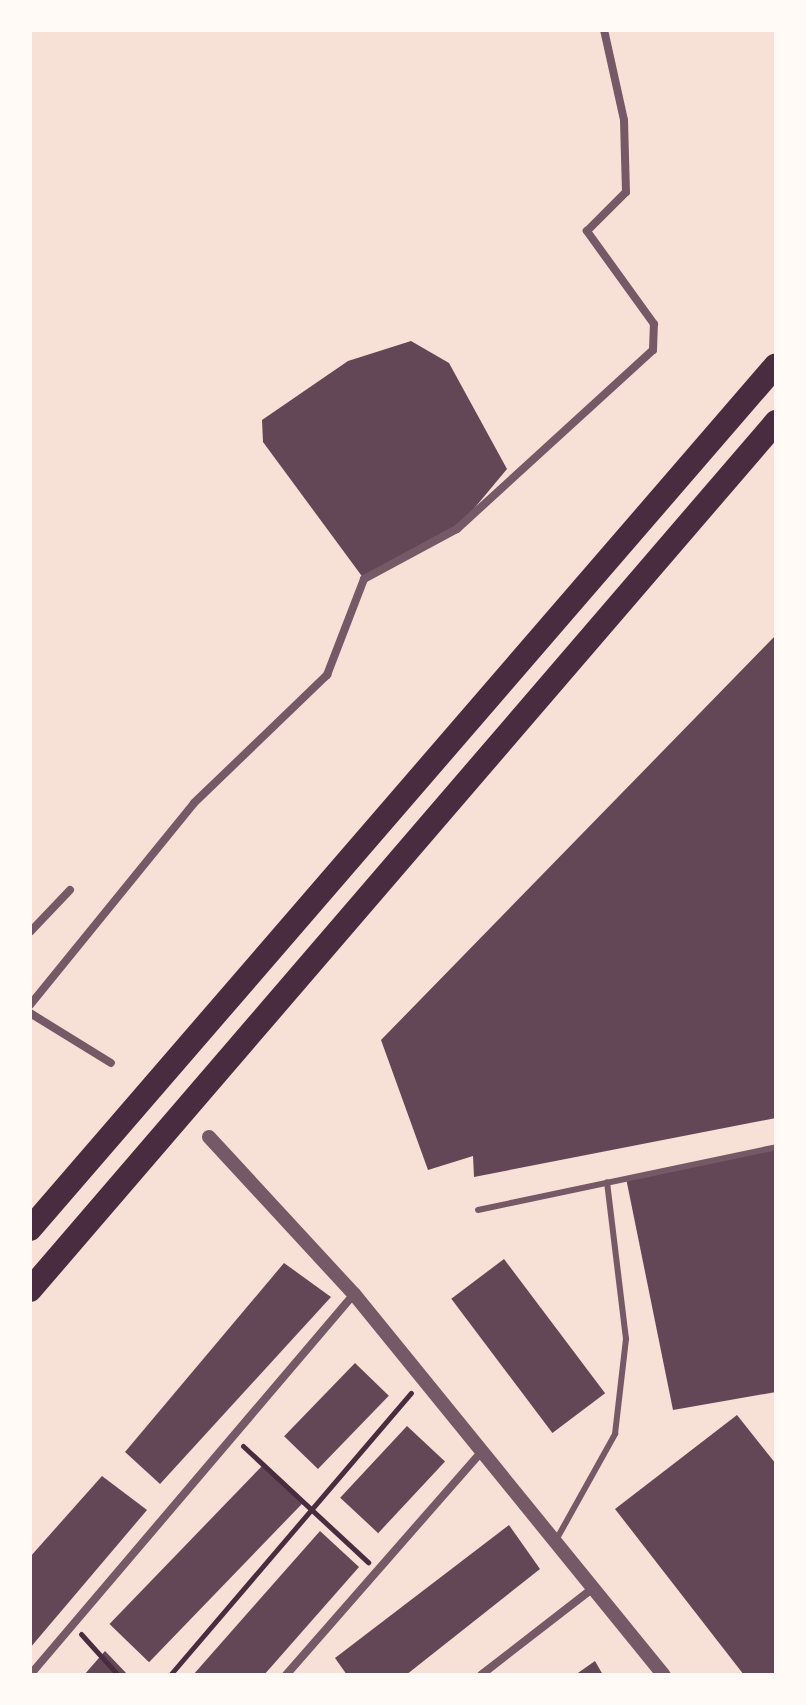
<!DOCTYPE html>
<style>
body{margin:0}
#map{position:relative;width:806px;height:1705px;overflow:hidden;background:#f7e1d7;font-family:Raleway,sans-serif}
div>[style]{position:absolute}
[style*='--x']{left:calc(var(--x)*1px);top:calc(var(--y)*1px);width:calc(var(--w)*1px);rotate:calc(var(--a)*1deg)}
.building>*{inset:0;background:#644757;transform-origin:0 0}
.path>*{height:5px;margin:-2.5px;padding:0 2.5px;transform-origin:2.5px;border-radius:2.5px;background:#4a2c40}
.service>*{height:6px;margin:-3px;padding:0 3px;transform-origin:3px;border-radius:3px;background:#755966}
.minor>*{height:8px;margin:-4px;padding:0 4px;transform-origin:4px;border-radius:4px;background:#755966}
.tertiary>*{height:14px;margin:-7px;padding:0 7px;transform-origin:7px;border-radius:7px;background:#755966}
.motorway>*{height:24px;margin:-12px;padding:0 12px;transform-origin:12px;border-radius:12px;background:#4a2c40}
span{translate:-50% -50%;white-space:nowrap;text-align:center;line-height:1.15;-webkit-text-stroke:8px #fffaf5;paint-order:stroke}
.frame{position:absolute;inset:0;border:32px solid #fffaf5;pointer-events:none}
</style>
<div id="map">
<div class="building">
<i style="clip-path:polygon(411px 341px,449px 363px,507px 469px,457px 529px,364px 579px,263px 442px,262px 420px,348px 361px)"></i>
<i style="clip-path:polygon(776px 635px,776px 1118px,474px 1177px,473px 1156px,428px 1170px,381px 1040px)"></i>
<i style="clip-path:polygon(776px 1148px,776px 1392px,673px 1410px,626px 1178px)"></i>
<i style="left:504px;top:1259px;width:168px;height:66px;rotate:53deg"></i>
<i style="clip-path:polygon(284px 1263px,331px 1297px,160px 1484px,125px 1452px)"></i>
<i style="left:355px;top:1363px;width:47px;height:102px;rotate:44deg"></i>
<i style="clip-path:polygon(737px 1415px,776px 1464px,776px 1675px,744px 1675px,615px 1509px)"></i>
<i style="left:407px;top:1426px;width:52px;height:98px;rotate:43deg"></i>
<i style="left:263px;top:1465px;width:55px;height:221px;rotate:44deg"></i>
<i style="clip-path:polygon(102px 1476px,147px 1510px,30px 1648px,30px 1557px)"></i>
<i style="clip-path:polygon(509px 1525px,540px 1569px,406px 1675px,347px 1675px,335px 1658px)"></i>
<i style="clip-path:polygon(320px 1531px,359px 1567px,264px 1675px,193px 1675px)"></i>
<i style="clip-path:polygon(105px 1651px,128px 1675px,84px 1675px)"></i>
<i style="clip-path:polygon(595px 1661px,603px 1675px,575px 1675px)"></i>
</div>
<div class="path">
<i style="--x:243;--y:1446;--w:171;--a:42.9"></i>
<i style="--x:81;--y:1634;--w:55;--a:47.9"></i>
<i style="--x:170;--y:1675;--w:371;--a:-49.5"></i>
</div>
<div class="service">
<i style="--x:478;--y:1210;--w:305;--a:-11.9"></i>
<i style="--x:555;--y:1542;--w:124;--a:-60.9"></i>
<i style="--x:615;--y:1434;--w:96;--a:-83.4"></i>
<i style="--x:626;--y:1339;--w:158;--a:-96.9"></i>
</div>
<div class="minor">
<i style="--x:30;--y:932;--w:58;--a:-46.4"></i>
<i style="--x:30;--y:1005;--w:260;--a:-50.9"></i>
<i style="--x:194;--y:803;--w:185;--a:-43.9"></i>
<i style="--x:327;--y:675;--w:103;--a:-68.9"></i>
<i style="--x:364;--y:579;--w:106;--a:-28.3"></i>
<i style="--x:457;--y:529;--w:265;--a:-42.4"></i>
<i style="--x:653;--y:350;--w:26;--a:-88"></i>
<i style="--x:654;--y:324;--w:115;--a:-125.8"></i>
<i style="--x:587;--y:231;--w:55;--a:-45"></i>
<i style="--x:626;--y:192;--w:72;--a:-91.6"></i>
<i style="--x:624;--y:120;--w:92;--a:-102.5"></i>
<i style="--x:30;--y:1013;--w:95;--a:31.7"></i>
<i style="--x:30;--y:1675;--w:500;--a:-49.62"></i>
<i style="--x:286;--y:1675;--w:298;--a:-48.8"></i>
<i style="--x:481;--y:1675;--w:142;--a:-37.8"></i>
</div>
<div class="tertiary">
<i style="--x:209;--y:1137;--w:214;--a:47.3"></i>
<i style="--x:354;--y:1294;--w:491;--a:50.9"></i>
</div>
<div class="motorway">
<i style="--x:30;--y:1229;--w:1141;--a:-49.19"></i>
<i style="--x:30;--y:1290;--w:1145;--a:-49.32"></i>
</div>
<div class="frame"></div>
</div>
